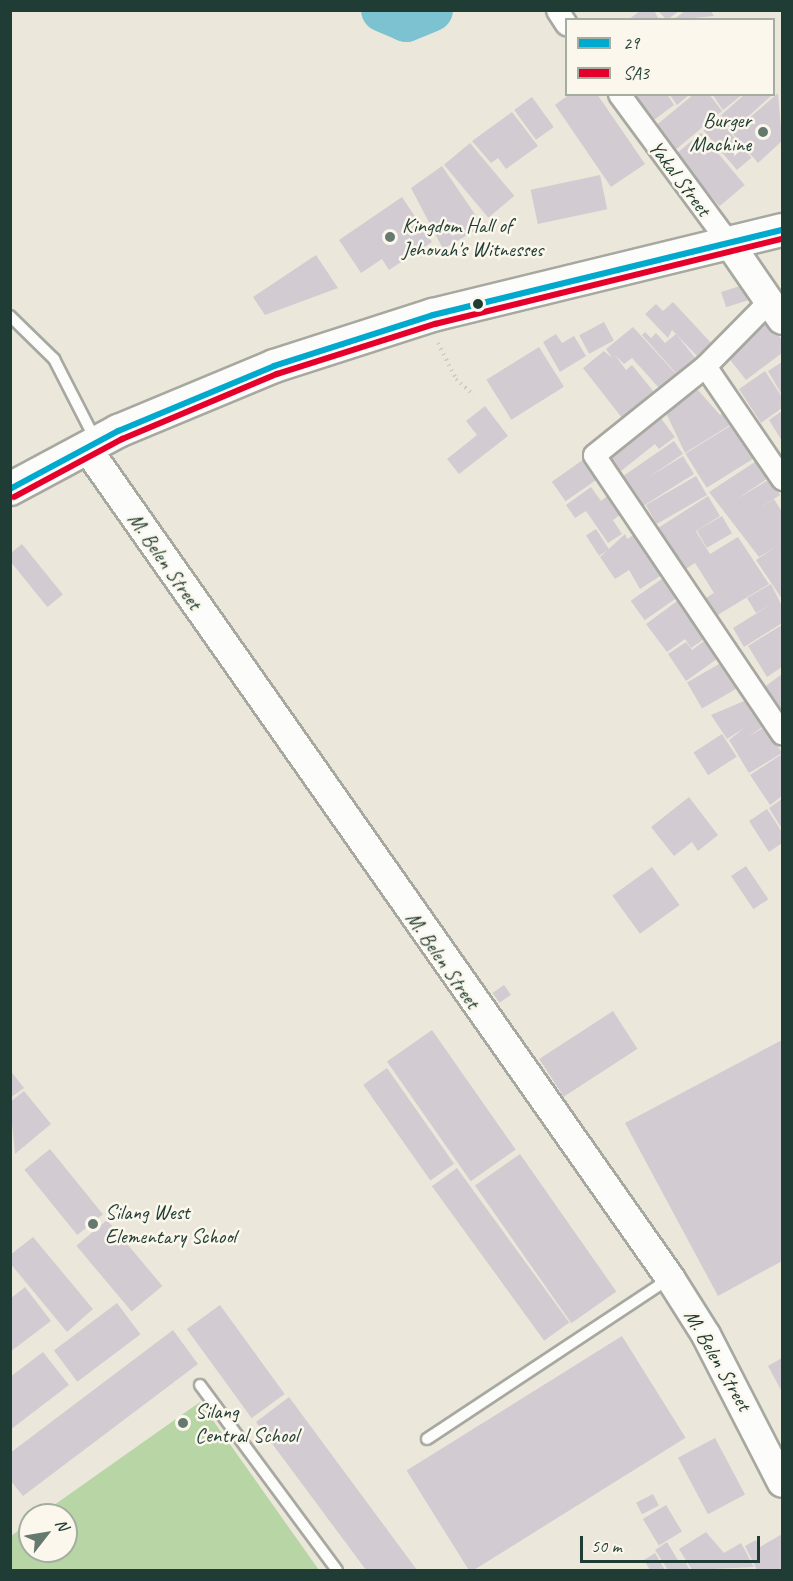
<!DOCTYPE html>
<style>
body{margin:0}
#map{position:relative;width:793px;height:1581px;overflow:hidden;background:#ebe8db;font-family:Caveat,sans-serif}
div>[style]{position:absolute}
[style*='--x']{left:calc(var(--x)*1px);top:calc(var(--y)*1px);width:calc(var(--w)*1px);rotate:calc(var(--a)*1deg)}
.green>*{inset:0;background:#b8d5a5}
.river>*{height:44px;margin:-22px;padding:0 22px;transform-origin:22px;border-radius:22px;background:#7cc2d0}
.building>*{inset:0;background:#d2cbd1;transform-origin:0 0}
.path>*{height:4px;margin-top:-2px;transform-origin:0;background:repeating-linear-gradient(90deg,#cbcdc9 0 1.5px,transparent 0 6px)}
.roads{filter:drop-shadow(2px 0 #a7a8a0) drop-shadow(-2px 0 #a7a8a0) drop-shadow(0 2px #a7a8a0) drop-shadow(0 -2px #a7a8a0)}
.lane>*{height:10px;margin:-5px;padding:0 5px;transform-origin:5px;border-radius:5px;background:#fcfcfa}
.street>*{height:21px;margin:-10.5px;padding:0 10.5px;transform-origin:10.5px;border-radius:10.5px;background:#fcfcfa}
.secondary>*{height:28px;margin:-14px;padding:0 14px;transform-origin:14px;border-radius:14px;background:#fcfcfa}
.primary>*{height:32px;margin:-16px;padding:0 16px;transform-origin:16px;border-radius:16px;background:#fcfcfa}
.bus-1>*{height:6px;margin:-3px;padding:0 3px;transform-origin:3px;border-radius:3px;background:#00a9ce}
.bus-2>*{height:6px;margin:-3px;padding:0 3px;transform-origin:3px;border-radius:3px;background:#e4002b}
.dots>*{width:16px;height:16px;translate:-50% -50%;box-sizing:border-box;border:3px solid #fbf7ec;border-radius:50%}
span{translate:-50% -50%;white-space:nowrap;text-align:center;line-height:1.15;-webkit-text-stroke:5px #fbf7ec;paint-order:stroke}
.poi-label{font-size:21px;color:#1f3d34}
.right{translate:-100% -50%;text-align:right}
.left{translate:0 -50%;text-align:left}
.street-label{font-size:21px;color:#1f3d34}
.frame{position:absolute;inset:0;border:12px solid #1f3d34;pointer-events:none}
.legend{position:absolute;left:565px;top:18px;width:210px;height:78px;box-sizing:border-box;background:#fbf7ec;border:2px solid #a3ada2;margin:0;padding:8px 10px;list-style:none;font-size:18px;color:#1f3d34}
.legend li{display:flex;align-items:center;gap:12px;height:30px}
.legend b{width:30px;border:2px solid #a3ada2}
.north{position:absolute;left:18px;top:1503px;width:60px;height:60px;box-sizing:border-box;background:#fbf7ec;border:2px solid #a3ada2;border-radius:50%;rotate:59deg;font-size:16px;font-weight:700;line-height:24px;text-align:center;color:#1f3d34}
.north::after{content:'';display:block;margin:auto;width:21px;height:27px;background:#66796e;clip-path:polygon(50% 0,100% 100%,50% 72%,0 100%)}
.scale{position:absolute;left:580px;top:1536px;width:180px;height:27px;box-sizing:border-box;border:3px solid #1f3d34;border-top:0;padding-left:8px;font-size:18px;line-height:21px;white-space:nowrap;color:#1f3d34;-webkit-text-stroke:4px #fbf7ec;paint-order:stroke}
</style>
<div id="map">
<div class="green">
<i style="clip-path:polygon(200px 1402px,319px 1570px,11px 1570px,11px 1536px,30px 1522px,30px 1551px,66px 1551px,66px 1515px,40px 1515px)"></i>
</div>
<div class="river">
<i style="--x:383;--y:10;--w:25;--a:23"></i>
<i style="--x:406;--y:20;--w:27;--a:-22"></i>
</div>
<div class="building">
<i style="clip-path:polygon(641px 10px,654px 10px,659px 20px,628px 20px)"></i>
<i style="clip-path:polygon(657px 10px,680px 10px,667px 20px)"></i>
<i style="clip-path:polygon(686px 10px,710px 10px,714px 16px,673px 20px)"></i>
<i style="clip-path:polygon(778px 93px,782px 141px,758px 163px,732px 133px)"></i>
<i style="clip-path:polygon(570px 94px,597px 94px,645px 164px,611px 187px,555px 105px)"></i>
<i style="clip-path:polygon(639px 94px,667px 94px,674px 105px,650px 123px,633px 99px)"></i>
<i style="clip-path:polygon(669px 94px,690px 94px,677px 105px)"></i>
<i style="clip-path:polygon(694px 94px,709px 94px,722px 111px,674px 151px,654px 127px)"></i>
<i style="clip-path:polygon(712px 94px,743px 94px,723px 110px)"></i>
<i style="clip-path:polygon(745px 94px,771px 96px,732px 131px,719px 117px)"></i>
<i style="left:532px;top:97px;width:37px;height:22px;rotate:54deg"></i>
<i style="clip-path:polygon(512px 112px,538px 146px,506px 169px,498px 158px,491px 163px,472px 141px)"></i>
<i style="left:718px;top:118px;width:52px;height:19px;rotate:50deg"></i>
<i style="left:701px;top:133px;width:68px;height:33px;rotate:50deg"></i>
<i style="left:470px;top:143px;width:69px;height:34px;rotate:50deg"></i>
<i style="clip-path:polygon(442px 166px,483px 226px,443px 249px,411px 188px)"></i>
<i style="left:600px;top:175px;width:35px;height:71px;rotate:78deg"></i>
<i style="clip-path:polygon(402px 197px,432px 242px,389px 270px,382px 259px,361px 273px,339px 240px)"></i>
<i style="clip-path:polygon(316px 255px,338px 288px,265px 315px,253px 297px)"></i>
<i style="left:743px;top:285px;width:16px;height:23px;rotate:72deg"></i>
<i style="clip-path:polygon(673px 302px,713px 345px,699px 358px,672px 330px,668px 338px,645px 314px,656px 304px,663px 311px)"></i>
<i style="clip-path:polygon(767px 319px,782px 340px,782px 353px,746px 380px,724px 352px)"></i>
<i style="left:604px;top:322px;width:21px;height:28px;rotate:62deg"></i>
<i style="clip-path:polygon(633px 327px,676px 374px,660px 389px,632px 358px,624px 364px,615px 355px,626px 370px,632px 365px,654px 392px,622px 418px,583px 368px,604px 351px,612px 358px,606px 349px)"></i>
<i style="clip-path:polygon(645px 332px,651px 338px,656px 333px,665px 343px,676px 334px,700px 364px,682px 380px,642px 335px)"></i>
<i style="clip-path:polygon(556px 334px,562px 343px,574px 336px,586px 356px,560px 372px,543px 342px)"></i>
<i style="left:539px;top:347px;width:47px;height:62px;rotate:58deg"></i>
<i style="clip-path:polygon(782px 362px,782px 395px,768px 371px)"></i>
<i style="clip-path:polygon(765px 371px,782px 397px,782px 408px,761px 423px,739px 389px)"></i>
<i style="clip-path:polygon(698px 390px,720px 415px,730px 408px,738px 420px,685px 453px,665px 411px)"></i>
<i style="clip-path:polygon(485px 406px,508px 436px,459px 474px,447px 459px,477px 435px,466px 421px)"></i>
<i style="clip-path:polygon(782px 411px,782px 441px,769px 420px)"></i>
<i style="clip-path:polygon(657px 413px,675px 437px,659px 449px,655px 444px,621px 471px,606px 453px)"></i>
<i style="left:738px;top:421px;width:40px;height:62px;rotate:58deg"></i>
<i style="clip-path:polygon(674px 441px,683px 454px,649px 477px,683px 456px,694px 474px,643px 506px,632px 488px,622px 492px,616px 481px)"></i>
<i style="left:587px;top:457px;width:24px;height:43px;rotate:55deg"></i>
<i style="clip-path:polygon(761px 458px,773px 475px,737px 499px,770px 479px,780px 495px,761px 507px,774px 499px,782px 512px,782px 599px,756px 560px,779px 545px,759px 557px,709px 492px)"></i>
<i style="left:696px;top:476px;width:22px;height:58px;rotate:60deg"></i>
<i style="clip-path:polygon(591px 487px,601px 501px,611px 493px,625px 511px,613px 520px,622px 534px,608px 543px,586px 511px,575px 518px,566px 505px)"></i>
<i style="clip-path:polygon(708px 496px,720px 516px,696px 531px,710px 554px,738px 537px,769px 584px,716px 616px,704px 599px,714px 593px,695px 563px,684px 570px,658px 528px)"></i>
<i style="left:722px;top:516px;width:20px;height:29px;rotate:60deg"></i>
<i style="left:596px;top:529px;width:24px;height:12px;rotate:57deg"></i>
<i style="clip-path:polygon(625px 534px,627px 539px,635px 534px,665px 573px,640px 589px,629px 570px,615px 579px,600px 557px)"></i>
<i style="left:22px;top:544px;width:65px;height:20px;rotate:51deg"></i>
<i style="left:666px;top:576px;width:24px;height:43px;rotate:55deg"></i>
<i style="clip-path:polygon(771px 584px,782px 606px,782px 623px,744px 647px,733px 628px,770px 605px,756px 613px,747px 598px)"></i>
<i style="clip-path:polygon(680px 599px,707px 637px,691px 648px,685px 639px,667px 652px,646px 624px)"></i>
<i style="clip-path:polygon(782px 625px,782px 667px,767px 677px,748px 646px)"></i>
<i style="clip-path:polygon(708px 638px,721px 656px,686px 681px,668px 654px,686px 642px,692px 650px)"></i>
<i style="left:726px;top:660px;width:30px;height:45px;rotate:60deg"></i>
<i style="clip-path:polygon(782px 674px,782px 711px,780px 713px,763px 688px)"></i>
<i style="clip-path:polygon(749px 699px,765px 725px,748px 737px,766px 726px,782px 753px,749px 773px,729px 740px,744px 728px,727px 739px,711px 715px)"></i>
<i style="left:722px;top:734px;width:27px;height:34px;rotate:57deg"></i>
<i style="clip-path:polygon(782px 754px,782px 796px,770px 805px,750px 775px)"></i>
<i style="clip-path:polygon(689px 797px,718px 835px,698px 851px,692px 842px,674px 856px,651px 827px)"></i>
<i style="clip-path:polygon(782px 799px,782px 829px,769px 808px)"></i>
<i style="clip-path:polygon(767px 809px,782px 832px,782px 843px,769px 852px,749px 821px)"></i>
<i style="left:746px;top:866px;width:40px;height:18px;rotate:56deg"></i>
<i style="left:652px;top:867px;width:47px;height:49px;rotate:54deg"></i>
<i style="left:504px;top:985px;width:12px;height:14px;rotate:55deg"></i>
<i style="left:613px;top:1011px;width:45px;height:88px;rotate:57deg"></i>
<i style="left:432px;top:1030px;width:146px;height:55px;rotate:55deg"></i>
<i style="clip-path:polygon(782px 1040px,782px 1261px,718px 1296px,625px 1123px)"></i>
<i style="left:387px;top:1068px;width:117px;height:29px;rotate:55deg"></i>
<i style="clip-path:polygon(10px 1070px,24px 1088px,10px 1098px)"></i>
<i style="clip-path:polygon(24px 1091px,51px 1124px,15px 1154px,10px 1102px)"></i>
<i style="left:50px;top:1149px;width:84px;height:33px;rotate:51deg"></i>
<i style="left:520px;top:1154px;width:168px;height:55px;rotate:55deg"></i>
<i style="left:457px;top:1168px;width:191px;height:31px;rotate:54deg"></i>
<i style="left:107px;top:1220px;width:86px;height:40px;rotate:50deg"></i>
<i style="clip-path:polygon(33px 1237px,93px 1309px,67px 1332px,10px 1263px,10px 1255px)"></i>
<i style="clip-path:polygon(25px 1287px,51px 1321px,10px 1352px,10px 1299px)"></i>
<i style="left:117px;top:1303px;width:39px;height:79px;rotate:53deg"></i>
<i style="left:220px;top:1305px;width:110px;height:41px;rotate:54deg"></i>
<i style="clip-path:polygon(173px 1330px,198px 1364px,23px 1496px,10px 1480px,10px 1453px)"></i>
<i style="left:622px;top:1336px;width:120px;height:254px;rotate:58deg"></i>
<i style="clip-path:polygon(43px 1352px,69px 1385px,10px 1430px,10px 1377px)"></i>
<i style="clip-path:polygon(782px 1358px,782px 1392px,768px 1366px)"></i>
<i style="clip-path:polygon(289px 1397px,417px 1570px,366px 1570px,256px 1422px)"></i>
<i style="left:715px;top:1438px;width:64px;height:42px;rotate:62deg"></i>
<i style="left:653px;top:1494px;width:13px;height:19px;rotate:63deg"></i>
<i style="left:666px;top:1505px;width:31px;height:27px;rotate:59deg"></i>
<i style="clip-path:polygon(706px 1532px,724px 1553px,741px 1543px,754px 1567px,692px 1570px,679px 1549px)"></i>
<i style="clip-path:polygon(782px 1534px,782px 1570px,757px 1570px,745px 1546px,756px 1540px,760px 1547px)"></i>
<i style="clip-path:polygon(667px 1542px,679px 1562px,684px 1560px,690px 1570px,668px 1570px,655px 1550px)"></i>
<i style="clip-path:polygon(655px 1553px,665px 1570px,650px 1570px,644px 1560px)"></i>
</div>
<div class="path">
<i style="--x:438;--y:343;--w:40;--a:63.4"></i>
<i style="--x:456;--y:379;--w:24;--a:42"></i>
</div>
<div class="roads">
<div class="lane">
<i style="--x:10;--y:316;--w:62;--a:44.3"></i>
<i style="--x:54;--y:359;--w:92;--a:62.9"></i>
<i style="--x:200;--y:1385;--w:230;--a:53.5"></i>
<i style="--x:427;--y:1439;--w:290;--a:-33.5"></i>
</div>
<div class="street">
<i style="--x:557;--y:10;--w:17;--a:57"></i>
<i style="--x:619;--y:94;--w:185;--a:53.6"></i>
<i style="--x:769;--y:301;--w:91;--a:134.6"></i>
<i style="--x:705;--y:366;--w:142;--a:141.3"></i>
<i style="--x:594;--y:455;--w:336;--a:56"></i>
<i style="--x:705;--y:366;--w:137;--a:55.7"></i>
</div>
<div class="secondary">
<i style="--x:729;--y:243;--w:93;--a:55.5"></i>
<i style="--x:86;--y:447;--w:1016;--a:54.9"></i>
<i style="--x:670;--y:1278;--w:67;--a:57.7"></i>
<i style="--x:706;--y:1335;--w:166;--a:62.8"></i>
</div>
<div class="primary">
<i style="--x:10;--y:489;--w:123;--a:-28.2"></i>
<i style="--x:118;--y:431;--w:169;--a:-22.6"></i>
<i style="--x:274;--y:366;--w:167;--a:-17.8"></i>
<i style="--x:433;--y:315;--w:359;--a:-13.7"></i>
</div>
</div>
<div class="bus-1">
<i style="--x:10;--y:489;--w:123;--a:-28.2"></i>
<i style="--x:118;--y:431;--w:169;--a:-22.6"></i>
<i style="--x:274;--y:366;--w:167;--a:-17.8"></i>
<i style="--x:433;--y:315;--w:359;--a:-13.7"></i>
</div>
<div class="bus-2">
<i style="--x:14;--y:497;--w:123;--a:-28.2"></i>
<i style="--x:122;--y:439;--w:168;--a:-22.8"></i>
<i style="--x:277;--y:374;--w:166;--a:-17.6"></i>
<i style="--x:435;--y:324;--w:357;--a:-13.8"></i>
</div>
<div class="dots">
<i style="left:763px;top:132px;background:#66796e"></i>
<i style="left:390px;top:237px;background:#66796e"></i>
<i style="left:478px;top:304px;background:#1f3d34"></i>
<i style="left:93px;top:1224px;background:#66796e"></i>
<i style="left:183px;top:1423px;background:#66796e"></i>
</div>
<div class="poi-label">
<span class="right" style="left:751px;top:132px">Burger<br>Machine</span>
<span class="left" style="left:402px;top:237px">Kingdom Hall of<br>Jehovah's Witnesses</span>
<span class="left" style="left:105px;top:1224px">Silang West<br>Elementary School</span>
<span class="left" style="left:195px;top:1423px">Silang<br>Central School</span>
</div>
<div class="street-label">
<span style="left:680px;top:178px;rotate:53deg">Yakal Street</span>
<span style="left:165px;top:561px;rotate:55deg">M. Belen Street</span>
<span style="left:443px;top:960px;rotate:55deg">M. Belen Street</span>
<span style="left:718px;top:1360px;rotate:60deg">M. Belen Street</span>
</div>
<div class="frame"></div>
<ul class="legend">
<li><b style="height:8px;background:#00a9ce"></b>29</li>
<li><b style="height:8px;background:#e4002b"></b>SA3</li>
</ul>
<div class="north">N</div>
<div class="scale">50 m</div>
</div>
